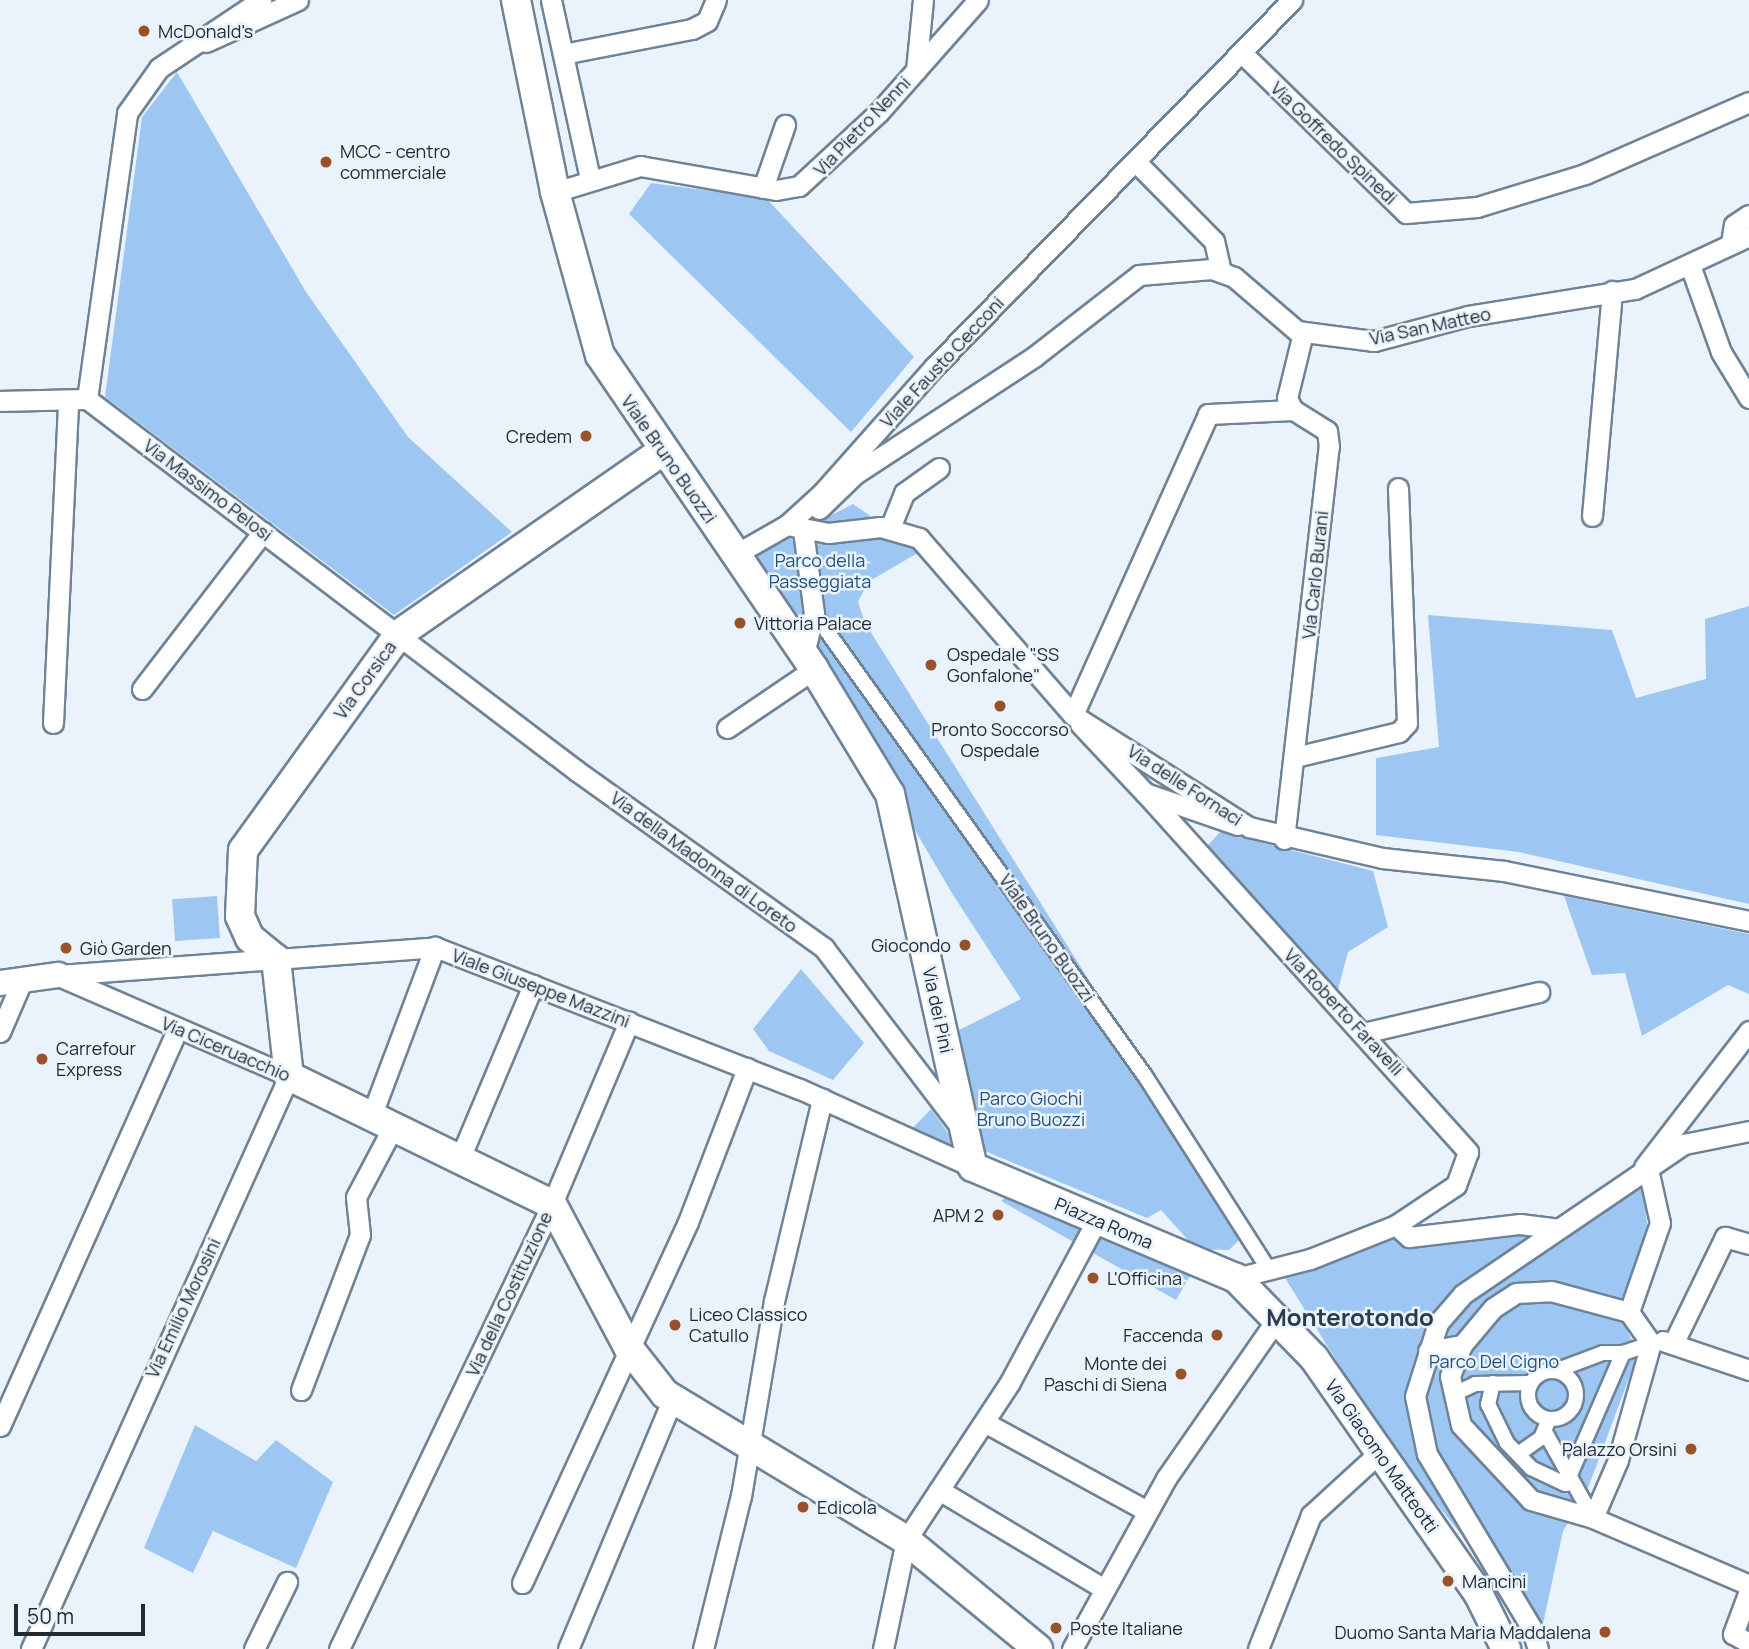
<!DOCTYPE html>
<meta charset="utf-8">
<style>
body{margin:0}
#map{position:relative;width:1749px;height:1649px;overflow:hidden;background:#eaf3fc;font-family:Manrope,sans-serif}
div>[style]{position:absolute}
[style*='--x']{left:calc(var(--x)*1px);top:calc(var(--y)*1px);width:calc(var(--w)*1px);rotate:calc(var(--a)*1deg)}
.green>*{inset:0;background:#9dc7f2;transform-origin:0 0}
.roads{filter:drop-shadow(2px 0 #6f8397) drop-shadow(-2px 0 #6f8397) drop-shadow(0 2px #6f8397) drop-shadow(0 -2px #6f8397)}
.pedestrian>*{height:14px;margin:-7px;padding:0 7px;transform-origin:7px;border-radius:7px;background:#fff}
.pedestrian>.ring{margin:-7px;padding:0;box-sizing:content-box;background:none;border:14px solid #fff;border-radius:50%}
.minor>*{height:19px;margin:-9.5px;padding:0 9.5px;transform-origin:9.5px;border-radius:9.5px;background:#fff}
.tertiary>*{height:24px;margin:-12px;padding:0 12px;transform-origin:12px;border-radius:12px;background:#fff}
.secondary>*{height:28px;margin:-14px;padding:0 14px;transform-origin:14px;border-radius:14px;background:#fff}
.dots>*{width:19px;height:19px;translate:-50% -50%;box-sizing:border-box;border:4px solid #eaf3fc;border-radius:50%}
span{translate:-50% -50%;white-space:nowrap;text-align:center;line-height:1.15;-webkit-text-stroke:5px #eaf3fc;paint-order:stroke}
.poi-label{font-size:18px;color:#222b33}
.left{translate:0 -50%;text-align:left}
.right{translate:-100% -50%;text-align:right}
.street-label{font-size:18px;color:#222b33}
.park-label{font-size:18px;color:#205280}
.district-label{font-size:24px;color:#293b4d;font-weight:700}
.scale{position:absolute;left:14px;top:1604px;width:131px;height:32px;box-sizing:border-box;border:4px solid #222b33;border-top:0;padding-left:9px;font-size:21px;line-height:24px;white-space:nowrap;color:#222b33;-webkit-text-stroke:5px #eaf3fc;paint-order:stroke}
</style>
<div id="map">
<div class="green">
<i style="clip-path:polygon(177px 72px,306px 292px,408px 437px,512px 532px,394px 615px,105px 397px,142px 117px)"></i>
<i style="clip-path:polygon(651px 183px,766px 198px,914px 357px,851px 432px,629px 214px)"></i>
<i style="clip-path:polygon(853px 504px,921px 551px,868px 582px,858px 602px,865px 623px,1247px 1232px,1229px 1250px,1196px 1249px,1161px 1210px,1147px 1218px,982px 1150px,959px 1030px,1021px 999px,953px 895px,754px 555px)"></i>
<i style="clip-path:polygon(1749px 606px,1749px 904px,1519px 852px,1376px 835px,1376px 758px,1439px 747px,1428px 615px,1612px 630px,1636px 698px,1706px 679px,1705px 619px)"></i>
<i style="clip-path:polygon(1220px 832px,1373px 871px,1388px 927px,1348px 952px,1336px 997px,1202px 852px)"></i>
<i style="left:217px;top:896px;width:42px;height:45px;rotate:86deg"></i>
<i style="clip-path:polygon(1564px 896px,1749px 934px,1749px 994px,1728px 985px,1642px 1036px,1625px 973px,1592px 975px)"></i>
<i style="clip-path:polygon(801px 969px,864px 1043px,833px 1080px,769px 1051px,753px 1029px)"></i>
<i style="clip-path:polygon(931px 1109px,960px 1150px,910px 1131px)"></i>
<i style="clip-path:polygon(1643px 1185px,1649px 1242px,1633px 1307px,1623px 1321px,1638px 1354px,1585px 1496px,1563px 1531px,1541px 1633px,1389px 1445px,1285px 1278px,1397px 1238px,1558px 1229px)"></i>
<i style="clip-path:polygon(1013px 1190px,1191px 1274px,1176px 1300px,1001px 1201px)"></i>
<i style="clip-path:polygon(195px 1425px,256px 1461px,276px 1440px,333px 1482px,296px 1568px,213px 1531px,193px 1573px,144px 1548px)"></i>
</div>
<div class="roads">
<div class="pedestrian">
<i style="--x:814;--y:613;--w:569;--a:54.44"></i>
<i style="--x:1145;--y:1076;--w:230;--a:57.4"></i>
<i class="ring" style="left:1528px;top:1371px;width:34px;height:34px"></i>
<i style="--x:1555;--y:1371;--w:51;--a:-20.6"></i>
<i style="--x:1603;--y:1353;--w:20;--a:0"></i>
<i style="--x:1493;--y:1383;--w:22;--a:103"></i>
<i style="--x:1488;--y:1404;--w:43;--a:64"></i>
<i style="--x:1507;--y:1443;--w:35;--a:46"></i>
<i style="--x:1531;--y:1468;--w:38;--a:25"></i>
<i style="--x:1566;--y:1484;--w:143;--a:-66.5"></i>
<i style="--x:1623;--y:1353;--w:35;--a:-18"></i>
<i style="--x:1454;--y:1394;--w:23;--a:-25"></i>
<i style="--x:1475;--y:1384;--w:56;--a:-1"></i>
<i style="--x:1545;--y:1432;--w:98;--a:60.8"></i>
<i style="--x:1518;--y:1454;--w:28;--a:-35"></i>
<i style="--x:1541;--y:1438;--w:15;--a:-67"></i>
</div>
<div class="minor">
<i style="--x:551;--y:0;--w:183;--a:77.7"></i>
<i style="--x:206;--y:42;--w:101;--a:-24.5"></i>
<i style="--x:1242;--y:53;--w:229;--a:44.3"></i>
<i style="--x:1406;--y:213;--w:71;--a:-4.8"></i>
<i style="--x:1477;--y:207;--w:113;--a:-17"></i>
<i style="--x:1585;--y:174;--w:179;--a:-23.7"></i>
<i style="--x:563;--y:54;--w:131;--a:-11"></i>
<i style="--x:692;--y:29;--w:17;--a:-28"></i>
<i style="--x:707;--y:21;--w:23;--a:-67"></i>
<i style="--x:916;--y:70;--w:70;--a:-84.3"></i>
<i style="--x:1137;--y:163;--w:110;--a:45.4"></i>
<i style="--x:1214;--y:241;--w:32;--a:77"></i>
<i style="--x:763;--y:188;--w:67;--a:-70.8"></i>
<i style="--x:555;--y:192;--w:89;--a:-17"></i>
<i style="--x:640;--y:166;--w:138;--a:10"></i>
<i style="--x:776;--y:190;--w:23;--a:-10"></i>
<i style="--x:799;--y:186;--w:109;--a:-42.8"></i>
<i style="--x:879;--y:112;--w:149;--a:-48.5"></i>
<i style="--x:1731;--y:243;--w:18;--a:-81"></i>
<i style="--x:1734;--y:225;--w:18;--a:-34"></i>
<i style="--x:1690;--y:265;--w:92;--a:70.4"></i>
<i style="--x:1721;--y:352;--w:54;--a:58.7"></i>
<i style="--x:87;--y:399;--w:289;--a:-82"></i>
<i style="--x:127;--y:113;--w:55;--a:-54.6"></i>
<i style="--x:159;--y:68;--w:123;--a:-33.7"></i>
<i style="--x:0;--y:401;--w:87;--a:-1.3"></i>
<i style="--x:87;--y:399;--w:615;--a:37.21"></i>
<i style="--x:577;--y:771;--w:304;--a:35.6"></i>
<i style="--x:824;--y:948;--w:231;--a:52.7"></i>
<i style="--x:819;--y:509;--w:50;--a:-44.2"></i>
<i style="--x:855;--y:474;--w:215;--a:-33.2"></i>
<i style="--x:1035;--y:356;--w:132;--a:-37.9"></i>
<i style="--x:1139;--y:275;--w:73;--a:-4.7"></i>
<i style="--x:1212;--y:269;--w:23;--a:20"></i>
<i style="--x:1234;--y:277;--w:83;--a:40.6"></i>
<i style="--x:1297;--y:331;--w:78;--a:7.4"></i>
<i style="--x:1374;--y:341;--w:97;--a:-14.9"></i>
<i style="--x:1468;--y:316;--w:169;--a:-9.2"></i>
<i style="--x:1635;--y:289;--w:126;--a:-24.9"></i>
<i style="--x:1592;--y:516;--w:226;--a:-84.9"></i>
<i style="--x:787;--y:525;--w:42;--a:11"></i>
<i style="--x:828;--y:533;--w:53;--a:-6.5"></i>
<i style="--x:881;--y:527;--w:40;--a:16"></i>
<i style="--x:919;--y:538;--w:235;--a:49"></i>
<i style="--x:1073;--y:715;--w:209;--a:32.5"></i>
<i style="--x:1249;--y:827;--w:137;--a:13.1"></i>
<i style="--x:1382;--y:858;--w:123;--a:6.1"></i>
<i style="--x:1504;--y:871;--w:250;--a:11.5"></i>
<i style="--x:890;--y:528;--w:38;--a:-68"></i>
<i style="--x:904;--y:493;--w:43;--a:-35.5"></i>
<i style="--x:803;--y:530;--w:84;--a:82.5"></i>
<i style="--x:814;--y:613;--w:42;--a:103.7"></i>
<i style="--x:736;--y:554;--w:59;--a:-29.6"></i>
<i style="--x:787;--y:525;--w:49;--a:-42.5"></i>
<i style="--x:823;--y:492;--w:167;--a:-48.4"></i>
<i style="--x:934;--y:367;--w:513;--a:-45.71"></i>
<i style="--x:142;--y:689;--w:198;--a:-52.4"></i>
<i style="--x:1073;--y:715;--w:330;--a:-65.8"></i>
<i style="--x:1208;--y:414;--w:85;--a:-2.7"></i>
<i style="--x:53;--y:723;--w:323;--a:-87.3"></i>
<i style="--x:1080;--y:724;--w:95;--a:46.7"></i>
<i style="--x:1145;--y:793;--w:98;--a:19"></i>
<i style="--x:727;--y:728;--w:105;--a:-34.1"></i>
<i style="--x:1295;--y:757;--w:107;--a:-13.5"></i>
<i style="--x:1399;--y:732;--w:12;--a:-48"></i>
<i style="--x:1407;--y:723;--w:235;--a:-92.2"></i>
<i style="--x:1145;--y:793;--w:483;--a:48"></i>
<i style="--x:1468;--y:1152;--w:35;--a:110"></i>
<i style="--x:1456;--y:1185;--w:72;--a:146.3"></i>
<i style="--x:1396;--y:1225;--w:92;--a:158.4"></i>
<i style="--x:1310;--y:1259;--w:76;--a:165.6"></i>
<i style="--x:1284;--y:839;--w:395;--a:-83.5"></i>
<i style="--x:1329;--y:447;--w:16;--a:-97"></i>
<i style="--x:1327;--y:431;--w:40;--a:-148"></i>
<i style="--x:1293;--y:410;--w:13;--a:-117"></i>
<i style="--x:1287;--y:398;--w:67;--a:-76.2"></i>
<i style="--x:58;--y:975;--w:378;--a:-4.2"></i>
<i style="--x:435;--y:947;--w:392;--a:21.3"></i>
<i style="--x:800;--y:1089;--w:190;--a:24.3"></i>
<i style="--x:0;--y:1032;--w:56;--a:-66.7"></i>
<i style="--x:1363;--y:1033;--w:181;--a:-13.1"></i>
<i style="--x:371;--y:1117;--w:182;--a:-69.4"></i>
<i style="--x:460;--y:1158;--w:188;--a:-67.1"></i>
<i style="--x:1644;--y:1167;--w:172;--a:-52.3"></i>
<i style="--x:1396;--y:1225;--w:18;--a:43"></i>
<i style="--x:1409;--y:1237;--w:112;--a:-6.7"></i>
<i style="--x:1520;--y:1224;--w:38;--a:7"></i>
<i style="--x:1629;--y:1312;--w:94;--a:-70.8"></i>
<i style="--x:1660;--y:1223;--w:55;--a:-102.5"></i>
<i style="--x:1663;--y:1341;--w:91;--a:18.6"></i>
<i style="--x:1674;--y:1342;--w:117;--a:-64.1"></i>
<i style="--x:1725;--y:1237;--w:25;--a:16"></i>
<i style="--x:1428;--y:1351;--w:35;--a:-10"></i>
<i style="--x:1462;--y:1345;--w:48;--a:-50"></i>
<i style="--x:1493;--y:1308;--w:27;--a:-33"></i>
<i style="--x:1516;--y:1293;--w:35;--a:-3"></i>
<i style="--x:1551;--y:1291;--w:81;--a:15.1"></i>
<i style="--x:1629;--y:1312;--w:38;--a:55"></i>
<i style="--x:1651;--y:1343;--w:122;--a:105.8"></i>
<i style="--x:1618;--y:1460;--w:63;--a:113.3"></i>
<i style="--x:1593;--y:1518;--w:65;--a:-163.8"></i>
<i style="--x:1531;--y:1500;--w:103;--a:-133"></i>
<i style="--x:1461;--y:1425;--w:50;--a:-102.7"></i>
<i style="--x:1450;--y:1376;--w:33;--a:-69"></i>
<i style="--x:301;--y:1390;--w:166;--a:-69.2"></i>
<i style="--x:360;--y:1235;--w:38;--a:-96"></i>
<i style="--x:356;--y:1197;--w:79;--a:-62.1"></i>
<i style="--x:984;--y:1422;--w:186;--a:28.6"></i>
<i style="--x:0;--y:1426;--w:435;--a:-65.9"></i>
<i style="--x:939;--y:1490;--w:189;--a:30.9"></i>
<i style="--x:1593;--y:1518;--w:170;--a:23.2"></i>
<i style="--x:522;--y:1583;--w:397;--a:-65.3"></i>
<i style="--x:688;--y:1222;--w:165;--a:-69"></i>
<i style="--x:1749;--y:1591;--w:46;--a:110.4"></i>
<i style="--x:1733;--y:1634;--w:18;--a:29"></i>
<i style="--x:31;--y:1649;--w:628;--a:-65.76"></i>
<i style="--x:289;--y:1076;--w:251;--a:-156.5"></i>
<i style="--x:254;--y:1649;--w:75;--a:-63.8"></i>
<i style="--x:339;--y:1649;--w:493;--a:-64.4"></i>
<i style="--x:552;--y:1204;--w:198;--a:-67.1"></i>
<i style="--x:568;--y:1649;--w:270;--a:-67.3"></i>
<i style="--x:703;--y:1649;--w:158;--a:-76.1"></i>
<i style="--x:741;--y:1496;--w:198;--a:-80.4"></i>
<i style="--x:774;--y:1301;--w:208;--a:-76.6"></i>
<i style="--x:883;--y:1649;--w:111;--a:-78.1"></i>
<i style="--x:906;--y:1540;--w:189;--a:-56.6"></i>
<i style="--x:1010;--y:1382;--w:184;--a:-61.8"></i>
<i style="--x:1072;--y:1649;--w:196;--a:-61.1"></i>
<i style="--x:1167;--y:1477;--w:195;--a:-55.2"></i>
<i style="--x:1258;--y:1649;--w:144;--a:-68.4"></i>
<i style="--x:1311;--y:1515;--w:93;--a:-42.4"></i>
<i style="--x:1538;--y:1649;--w:23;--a:-108"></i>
<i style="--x:1531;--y:1627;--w:202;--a:-121"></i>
<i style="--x:1427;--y:1454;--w:59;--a:-101.7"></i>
<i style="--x:1415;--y:1396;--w:77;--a:-72.5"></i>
<i style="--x:1438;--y:1323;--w:38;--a:-49"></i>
<i style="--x:1463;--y:1294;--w:267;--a:-34.2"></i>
<i style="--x:1684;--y:1144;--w:66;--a:-11.3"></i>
</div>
<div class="tertiary">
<i style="--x:0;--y:983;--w:59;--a:-7.9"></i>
</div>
<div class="secondary">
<i style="--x:516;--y:0;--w:196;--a:78.5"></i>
<i style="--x:555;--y:192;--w:169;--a:74.6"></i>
<i style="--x:600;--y:355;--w:380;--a:55.7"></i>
<i style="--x:814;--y:669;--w:146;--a:58.7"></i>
<i style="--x:890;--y:794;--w:382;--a:77.5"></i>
<i style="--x:973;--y:1167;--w:285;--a:22.9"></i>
<i style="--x:1236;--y:1278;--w:112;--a:45.7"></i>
<i style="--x:1314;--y:1358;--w:287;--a:55.1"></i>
<i style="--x:1478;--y:1593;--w:63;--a:63.4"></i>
<i style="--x:661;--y:452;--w:319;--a:145.2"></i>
<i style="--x:399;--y:634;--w:266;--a:125.8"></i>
<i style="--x:243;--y:850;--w:66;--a:92.6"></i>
<i style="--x:240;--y:916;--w:24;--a:66"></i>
<i style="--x:250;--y:938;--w:33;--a:39"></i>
<i style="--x:276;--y:959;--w:118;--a:83.7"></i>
<i style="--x:289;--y:1076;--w:292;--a:26"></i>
<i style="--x:552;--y:1204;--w:162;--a:62"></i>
<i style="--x:628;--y:1347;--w:60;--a:51.8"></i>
<i style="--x:665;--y:1394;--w:282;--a:31.2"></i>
<i style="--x:906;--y:1540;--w:171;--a:39.5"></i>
</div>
</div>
<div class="dots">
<i style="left:144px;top:31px;background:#985129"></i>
<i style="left:326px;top:162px;background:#985129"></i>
<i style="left:586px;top:436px;background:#985129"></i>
<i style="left:740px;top:623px;background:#985129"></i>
<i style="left:931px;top:665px;background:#985129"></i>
<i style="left:1000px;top:706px;background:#985129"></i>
<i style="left:965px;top:945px;background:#985129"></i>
<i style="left:66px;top:948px;background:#985129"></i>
<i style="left:42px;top:1059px;background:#985129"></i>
<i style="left:998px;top:1215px;background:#985129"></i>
<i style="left:1093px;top:1278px;background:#985129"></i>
<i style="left:675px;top:1325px;background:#985129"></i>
<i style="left:1217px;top:1335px;background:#985129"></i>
<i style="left:1181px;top:1374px;background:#985129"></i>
<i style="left:1691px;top:1449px;background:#985129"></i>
<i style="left:803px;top:1507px;background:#985129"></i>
<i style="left:1448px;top:1581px;background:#985129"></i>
<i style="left:1056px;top:1628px;background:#985129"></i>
<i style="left:1605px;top:1632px;background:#985129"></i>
</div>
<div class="poi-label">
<span class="left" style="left:158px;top:31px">McDonald's</span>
<span class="left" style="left:340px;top:162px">MCC - centro<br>commerciale</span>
<span class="right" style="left:572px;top:436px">Credem</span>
<span class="left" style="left:754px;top:623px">Vittoria Palace</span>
<span class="left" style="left:947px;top:665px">Ospedale "SS<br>Gonfalone"</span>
<span style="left:1000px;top:740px">Pronto Soccorso<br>Ospedale</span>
<span class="right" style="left:951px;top:945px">Giocondo</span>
<span class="left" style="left:80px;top:948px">Giò Garden</span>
<span class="left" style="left:56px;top:1059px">Carrefour<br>Express</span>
<span class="right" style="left:984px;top:1215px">APM 2</span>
<span class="left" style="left:1107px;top:1278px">L'Officina</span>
<span class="left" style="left:689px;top:1325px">Liceo Classico<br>Catullo</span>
<span class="right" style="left:1203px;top:1335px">Faccenda</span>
<span class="right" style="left:1167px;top:1374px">Monte dei<br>Paschi di Siena</span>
<span class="right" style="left:1677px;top:1449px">Palazzo Orsini</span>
<span class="left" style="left:817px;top:1507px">Edicola</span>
<span class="left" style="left:1462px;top:1581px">Mancini</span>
<span class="left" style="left:1070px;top:1628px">Poste Italiane</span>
<span class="right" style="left:1591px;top:1632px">Duomo Santa Maria Maddalena</span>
</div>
<div class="street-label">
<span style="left:862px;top:126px;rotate:-46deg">Via Pietro Nenni</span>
<span style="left:1334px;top:143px;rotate:44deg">Via Goffredo Spinedi</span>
<span style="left:1430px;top:326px;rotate:-12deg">Via San Matteo</span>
<span style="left:942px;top:362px;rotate:-47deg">Viale Fausto Cecconi</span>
<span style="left:669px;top:459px;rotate:55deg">Viale Bruno Buozzi</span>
<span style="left:208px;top:490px;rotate:37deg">Via Massimo Pelosi</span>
<span style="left:1315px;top:575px;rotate:-84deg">Via Carlo Burani</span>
<span style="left:365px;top:680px;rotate:-54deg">Via Corsica</span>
<span style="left:1185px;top:785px;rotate:33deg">Via delle Fornaci</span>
<span style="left:704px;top:862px;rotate:36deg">Via della Madonna di Loreto</span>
<span style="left:1047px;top:938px;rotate:55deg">Viale Bruno Buozzi</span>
<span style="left:541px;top:988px;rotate:21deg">Viale Giuseppe Mazzini</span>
<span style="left:938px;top:1010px;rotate:78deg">Via dei Pini</span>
<span style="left:1344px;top:1012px;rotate:47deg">Via Roberto Faravelli</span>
<span style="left:226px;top:1049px;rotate:23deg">Via Ciceruacchio</span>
<span style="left:1104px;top:1223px;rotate:23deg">Piazza Roma</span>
<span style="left:509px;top:1294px;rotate:-65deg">Via della Costituzione</span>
<span style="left:183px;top:1308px;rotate:-65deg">Via Emilio Morosini</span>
<span style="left:1382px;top:1456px;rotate:55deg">Via Giacomo Matteotti</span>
</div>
<div class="park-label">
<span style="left:820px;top:571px">Parco della<br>Passeggiata</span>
<span style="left:1031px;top:1109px">Parco Giochi<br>Bruno Buozzi</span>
<span style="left:1494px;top:1361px">Parco Del Cigno</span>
</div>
<div class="district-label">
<span style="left:1350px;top:1317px">Monterotondo</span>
</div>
<div class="scale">50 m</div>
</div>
